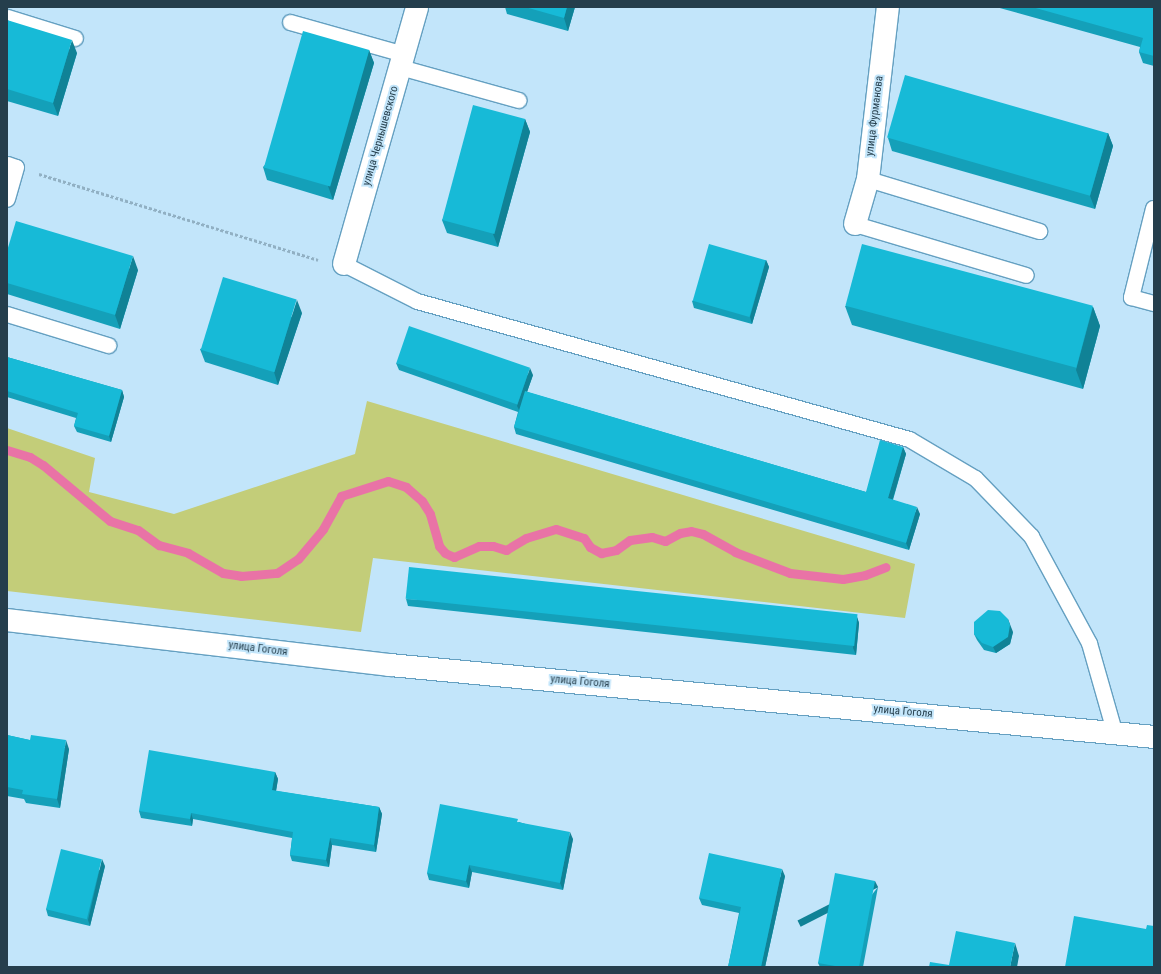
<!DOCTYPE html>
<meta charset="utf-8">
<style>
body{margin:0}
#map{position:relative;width:1161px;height:974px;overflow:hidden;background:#c2e5fa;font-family:"Roboto Condensed",sans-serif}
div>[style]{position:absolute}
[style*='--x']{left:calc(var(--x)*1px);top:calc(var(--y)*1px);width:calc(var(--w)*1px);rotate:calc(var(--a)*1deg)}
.green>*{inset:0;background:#c3cd79}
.stream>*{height:9px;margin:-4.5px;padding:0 4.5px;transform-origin:4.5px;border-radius:4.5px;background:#e973a6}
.path>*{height:2.5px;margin-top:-1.25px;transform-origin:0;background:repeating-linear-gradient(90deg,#91b0c3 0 3px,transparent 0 5px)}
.roads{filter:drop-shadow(1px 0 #65a0c1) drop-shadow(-1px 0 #65a0c1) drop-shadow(0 1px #65a0c1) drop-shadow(0 -1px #65a0c1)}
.lane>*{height:15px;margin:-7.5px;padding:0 7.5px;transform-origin:7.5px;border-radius:7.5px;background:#fff}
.street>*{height:22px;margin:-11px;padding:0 11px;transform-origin:11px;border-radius:11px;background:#fff}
.secondary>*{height:22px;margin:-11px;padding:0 11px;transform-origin:11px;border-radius:11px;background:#fff}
.wall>*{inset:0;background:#14a0b9}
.shaded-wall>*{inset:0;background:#108296;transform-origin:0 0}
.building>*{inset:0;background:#17bad7;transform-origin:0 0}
span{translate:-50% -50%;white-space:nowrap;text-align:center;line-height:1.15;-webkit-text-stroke:4px #c2e5fa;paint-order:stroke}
.street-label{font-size:11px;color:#253e4c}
.frame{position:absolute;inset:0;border:8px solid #253e4c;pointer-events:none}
</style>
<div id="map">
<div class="green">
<i style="clip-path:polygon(367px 401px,915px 564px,905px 618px,373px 558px,361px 632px,7px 591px,7px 428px,95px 458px,89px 492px,174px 514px,355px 454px)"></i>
</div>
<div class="stream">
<i style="--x:7;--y:450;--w:24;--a:17"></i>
<i style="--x:30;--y:457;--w:15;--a:32"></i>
<i style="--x:43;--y:465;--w:87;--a:39.9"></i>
<i style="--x:110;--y:521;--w:29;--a:18"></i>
<i style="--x:138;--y:530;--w:26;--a:36"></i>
<i style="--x:159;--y:545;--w:30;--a:15"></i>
<i style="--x:188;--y:553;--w:40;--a:29.7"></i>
<i style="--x:223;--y:573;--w:18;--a:9"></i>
<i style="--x:241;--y:576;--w:36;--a:-5"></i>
<i style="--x:277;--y:573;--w:25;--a:-34"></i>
<i style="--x:298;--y:559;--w:39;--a:-50"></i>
<i style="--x:323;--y:529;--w:38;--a:-61"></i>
<i style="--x:341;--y:496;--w:49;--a:-17.7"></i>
<i style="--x:388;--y:481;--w:19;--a:18"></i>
<i style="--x:406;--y:487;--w:21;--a:41"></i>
<i style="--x:422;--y:501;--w:15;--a:58"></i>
<i style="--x:430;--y:514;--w:33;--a:74"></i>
<i style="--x:439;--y:546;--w:9;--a:49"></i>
<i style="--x:445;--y:553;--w:10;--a:24"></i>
<i style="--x:454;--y:557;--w:27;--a:-24"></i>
<i style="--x:479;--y:546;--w:14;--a:0"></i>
<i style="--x:493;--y:546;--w:14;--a:17"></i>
<i style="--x:506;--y:550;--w:23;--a:-31"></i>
<i style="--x:526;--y:538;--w:31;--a:-17"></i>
<i style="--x:556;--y:529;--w:29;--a:18"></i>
<i style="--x:584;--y:538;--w:11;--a:56"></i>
<i style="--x:590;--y:547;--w:13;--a:29"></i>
<i style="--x:601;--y:553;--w:15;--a:-11"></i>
<i style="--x:616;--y:550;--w:17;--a:-36"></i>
<i style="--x:630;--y:540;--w:22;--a:-8"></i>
<i style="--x:652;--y:537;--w:14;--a:17"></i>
<i style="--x:665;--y:541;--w:17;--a:-28"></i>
<i style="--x:680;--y:533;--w:11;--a:-10"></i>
<i style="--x:691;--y:531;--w:12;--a:14"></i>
<i style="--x:703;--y:534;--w:37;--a:29"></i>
<i style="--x:735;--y:552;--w:59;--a:20.9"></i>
<i style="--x:790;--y:573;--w:53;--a:6.5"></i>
<i style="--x:843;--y:579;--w:22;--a:-10"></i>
<i style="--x:865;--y:575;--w:22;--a:-21"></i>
</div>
<div class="path">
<i style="--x:39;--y:174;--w:292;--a:17.1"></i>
</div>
<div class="roads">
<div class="lane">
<i style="--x:7;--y:17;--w:71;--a:17.2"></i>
<i style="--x:290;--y:22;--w:118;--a:15.7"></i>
<i style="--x:400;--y:67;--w:123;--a:15.6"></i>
<i style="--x:7;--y:164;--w:9;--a:18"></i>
<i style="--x:16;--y:167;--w:33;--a:106"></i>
<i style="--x:868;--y:179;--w:179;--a:16.9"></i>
<i style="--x:1153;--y:208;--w:92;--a:103.9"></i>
<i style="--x:1131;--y:297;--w:24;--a:15"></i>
<i style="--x:855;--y:224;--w:178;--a:16.6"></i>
<i style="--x:344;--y:264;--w:82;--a:26.9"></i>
<i style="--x:417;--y:301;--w:511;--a:15.67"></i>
<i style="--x:909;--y:439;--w:77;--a:30.6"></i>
<i style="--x:975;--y:478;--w:81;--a:46"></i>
<i style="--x:1031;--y:536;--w:122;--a:61.5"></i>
<i style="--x:1089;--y:643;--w:91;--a:74.1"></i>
<i style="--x:7;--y:314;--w:106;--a:17.1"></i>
</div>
<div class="street">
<i style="--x:855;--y:224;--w:47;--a:-73.9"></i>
<i style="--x:868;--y:179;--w:173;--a:-83.4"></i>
<i style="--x:344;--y:264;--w:267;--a:-74.1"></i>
</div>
<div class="secondary">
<i style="--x:7;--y:620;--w:386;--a:6.7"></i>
<i style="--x:390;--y:665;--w:767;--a:5.38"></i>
</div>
</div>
<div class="wall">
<i style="clip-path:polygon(505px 7px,575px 7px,568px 31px,507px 14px)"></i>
<i style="clip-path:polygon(996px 7px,1154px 7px,1154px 66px,1143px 63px,1139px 52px,1140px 47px)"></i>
<i style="clip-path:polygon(7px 20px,77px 53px,58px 116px,7px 101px)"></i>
<i style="clip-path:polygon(369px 50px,374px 63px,333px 200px,267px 180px,263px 167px)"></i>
<i style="clip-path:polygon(525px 119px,530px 132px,498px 247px,447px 233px,442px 220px)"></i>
<i style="clip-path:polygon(1108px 133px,1113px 146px,1095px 209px,892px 151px,888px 138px)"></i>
<i style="clip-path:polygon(7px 251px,138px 270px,120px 329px,7px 294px)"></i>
<i style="clip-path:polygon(766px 260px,769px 267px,752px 324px,694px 308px,692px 301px)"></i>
<i style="clip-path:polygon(845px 306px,1093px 307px,1100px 326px,1083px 389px,852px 325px)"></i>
<i style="clip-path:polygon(302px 313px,278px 385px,205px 362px,200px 349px)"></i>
<i style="clip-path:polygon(7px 357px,122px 390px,124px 397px,111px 442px,77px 432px,74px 426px,76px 418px,7px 397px)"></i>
<i style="clip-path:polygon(396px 363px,533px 375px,527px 392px,866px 492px,903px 447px,906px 454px,893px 500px,920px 514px,909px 550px,516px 434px,514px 427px,518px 412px,399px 370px)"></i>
<i style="clip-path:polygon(406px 599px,857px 617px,859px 623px,856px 655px,408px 606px)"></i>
<i style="clip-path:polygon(1013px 632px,1010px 644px,996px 653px,984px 650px,977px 640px,974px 634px)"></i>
<i style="clip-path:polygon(7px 735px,69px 749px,60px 808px,26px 803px,24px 799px,7px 796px)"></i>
<i style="clip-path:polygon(275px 772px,278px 779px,276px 791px,379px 807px,382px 814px,376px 852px,332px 845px,329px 867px,292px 861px,290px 855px,292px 838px,193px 819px,192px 826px,141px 818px,139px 811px)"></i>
<i style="clip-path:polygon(519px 822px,573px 839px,563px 890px,472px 872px,469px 888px,429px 880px,427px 873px)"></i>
<i style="clip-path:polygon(105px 866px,90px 926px,48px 916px,46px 909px)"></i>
<i style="clip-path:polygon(785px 876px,765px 967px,728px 967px,739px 913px,702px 905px,699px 898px)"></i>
<i style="clip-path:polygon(878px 887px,863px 967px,820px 967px,818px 963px)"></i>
</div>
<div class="shaded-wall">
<i style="clip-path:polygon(567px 7px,575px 7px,568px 31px,564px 18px)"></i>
<i style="clip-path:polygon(72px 40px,77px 53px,58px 116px,53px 103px)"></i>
<i style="clip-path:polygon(369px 50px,374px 63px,333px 200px,328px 186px)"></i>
<i style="clip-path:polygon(525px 119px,530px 132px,498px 247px,493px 234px)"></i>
<i style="clip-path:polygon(1108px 133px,1113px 146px,1095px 209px,1090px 196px)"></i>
<i style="clip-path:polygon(133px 256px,138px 270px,120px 329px,115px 315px)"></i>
<i style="clip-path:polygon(766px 260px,769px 267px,752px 324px,750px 317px)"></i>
<i style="clip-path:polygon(297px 300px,302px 313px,278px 385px,274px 372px)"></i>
<i style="clip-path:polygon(1093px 307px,1100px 326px,1083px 389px,1076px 370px)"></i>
<i style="clip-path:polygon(530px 368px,533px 375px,520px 412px,517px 406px)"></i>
<i style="clip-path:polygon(122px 390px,124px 397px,111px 442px,109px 436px)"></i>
<i style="clip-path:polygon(903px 447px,906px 454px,891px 505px,888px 498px)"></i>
<i style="clip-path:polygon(917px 507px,920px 514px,909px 550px,906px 543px)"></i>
<i style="clip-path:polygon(857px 617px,859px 623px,856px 655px,853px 648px)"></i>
<i style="clip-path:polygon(1008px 619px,1013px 632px,1010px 644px,996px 653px,993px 647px)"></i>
<i style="clip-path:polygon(66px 740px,69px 749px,60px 808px,57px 799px)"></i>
<i style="clip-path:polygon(275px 772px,278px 779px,275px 797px,272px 790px)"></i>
<i style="clip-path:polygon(379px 807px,382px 814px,376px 852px,374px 845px)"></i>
<i style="clip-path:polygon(191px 813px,193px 819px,192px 826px,190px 819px)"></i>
<i style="clip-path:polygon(570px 832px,573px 839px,563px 890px,560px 883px)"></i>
<i style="clip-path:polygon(330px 838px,332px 845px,329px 867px,326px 860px)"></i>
<i style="clip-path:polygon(102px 859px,105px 866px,90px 926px,88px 920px)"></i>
<i style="clip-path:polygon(469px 865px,472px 872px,469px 888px,466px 881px)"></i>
<i style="clip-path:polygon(782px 869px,785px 876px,765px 967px,761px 967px)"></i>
<i style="left:875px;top:881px;width:7px;height:87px;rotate:63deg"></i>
<i style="clip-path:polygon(1015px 943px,1019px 956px,1017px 967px,1010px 967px)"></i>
</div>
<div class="building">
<i style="clip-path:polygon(525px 7px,567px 7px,564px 18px)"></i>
<i style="clip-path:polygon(1032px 7px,1154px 7px,1154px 56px,1139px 52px,1143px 38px)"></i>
<i style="clip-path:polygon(7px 20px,72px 40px,53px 103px,7px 89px)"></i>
<i style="left:303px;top:31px;width:69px;height:142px;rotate:16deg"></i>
<i style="left:905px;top:75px;width:211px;height:65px;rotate:16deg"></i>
<i style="left:473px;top:105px;width:54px;height:119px;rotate:15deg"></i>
<i style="clip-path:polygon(16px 221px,133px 256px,115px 315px,7px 283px,7px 251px)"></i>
<i style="left:709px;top:244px;width:59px;height:59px;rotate:16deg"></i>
<i style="left:862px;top:244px;width:239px;height:64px;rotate:15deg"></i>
<i style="left:223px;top:277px;width:77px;height:76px;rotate:17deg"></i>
<i style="left:409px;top:326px;width:128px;height:39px;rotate:19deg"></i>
<i style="clip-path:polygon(7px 357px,122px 390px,109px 436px,74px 426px,78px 413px,7px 391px)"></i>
<i style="clip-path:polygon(525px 391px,866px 492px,880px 440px,903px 447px,888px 498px,917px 507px,906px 543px,514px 427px)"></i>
<i style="left:409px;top:567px;width:451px;height:32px;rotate:6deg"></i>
<i style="clip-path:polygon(988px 610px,1000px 611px,1008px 619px,1010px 625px,1008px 637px,993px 647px,982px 643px,974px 634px,974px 622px)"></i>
<i style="clip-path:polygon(7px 735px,30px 740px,31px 735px,66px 740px,57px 799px,22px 794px,23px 790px,7px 787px)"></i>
<i style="clip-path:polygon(149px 750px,275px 772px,272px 790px,379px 807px,374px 845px,330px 838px,326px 860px,290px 855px,293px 832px,191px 813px,190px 819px,139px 811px)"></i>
<i style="clip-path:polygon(440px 804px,518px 819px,517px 822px,570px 832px,560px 883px,469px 865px,466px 881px,427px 873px)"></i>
<i style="left:61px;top:849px;width:42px;height:62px;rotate:14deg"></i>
<i style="clip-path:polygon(709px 853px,782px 869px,761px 967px,728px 967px,741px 907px,699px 898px)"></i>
<i style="clip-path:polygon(835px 873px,875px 881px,859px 967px,841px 967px,818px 963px)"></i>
<i style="clip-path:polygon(1074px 916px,1146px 929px,1147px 925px,1154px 926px,1154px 967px,1065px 967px)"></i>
<i style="clip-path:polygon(956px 931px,1015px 943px,1010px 967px,929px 967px,930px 962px,949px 965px)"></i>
</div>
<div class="street-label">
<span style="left:875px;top:116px;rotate:-83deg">улица Фурманова</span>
<span style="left:381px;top:136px;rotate:-74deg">улица Чернышевского</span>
<span style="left:258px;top:649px;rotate:7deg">улица Гоголя</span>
<span style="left:580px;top:682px;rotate:5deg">улица Гоголя</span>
<span style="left:903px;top:712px;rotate:5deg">улица Гоголя</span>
</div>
<div class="frame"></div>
</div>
